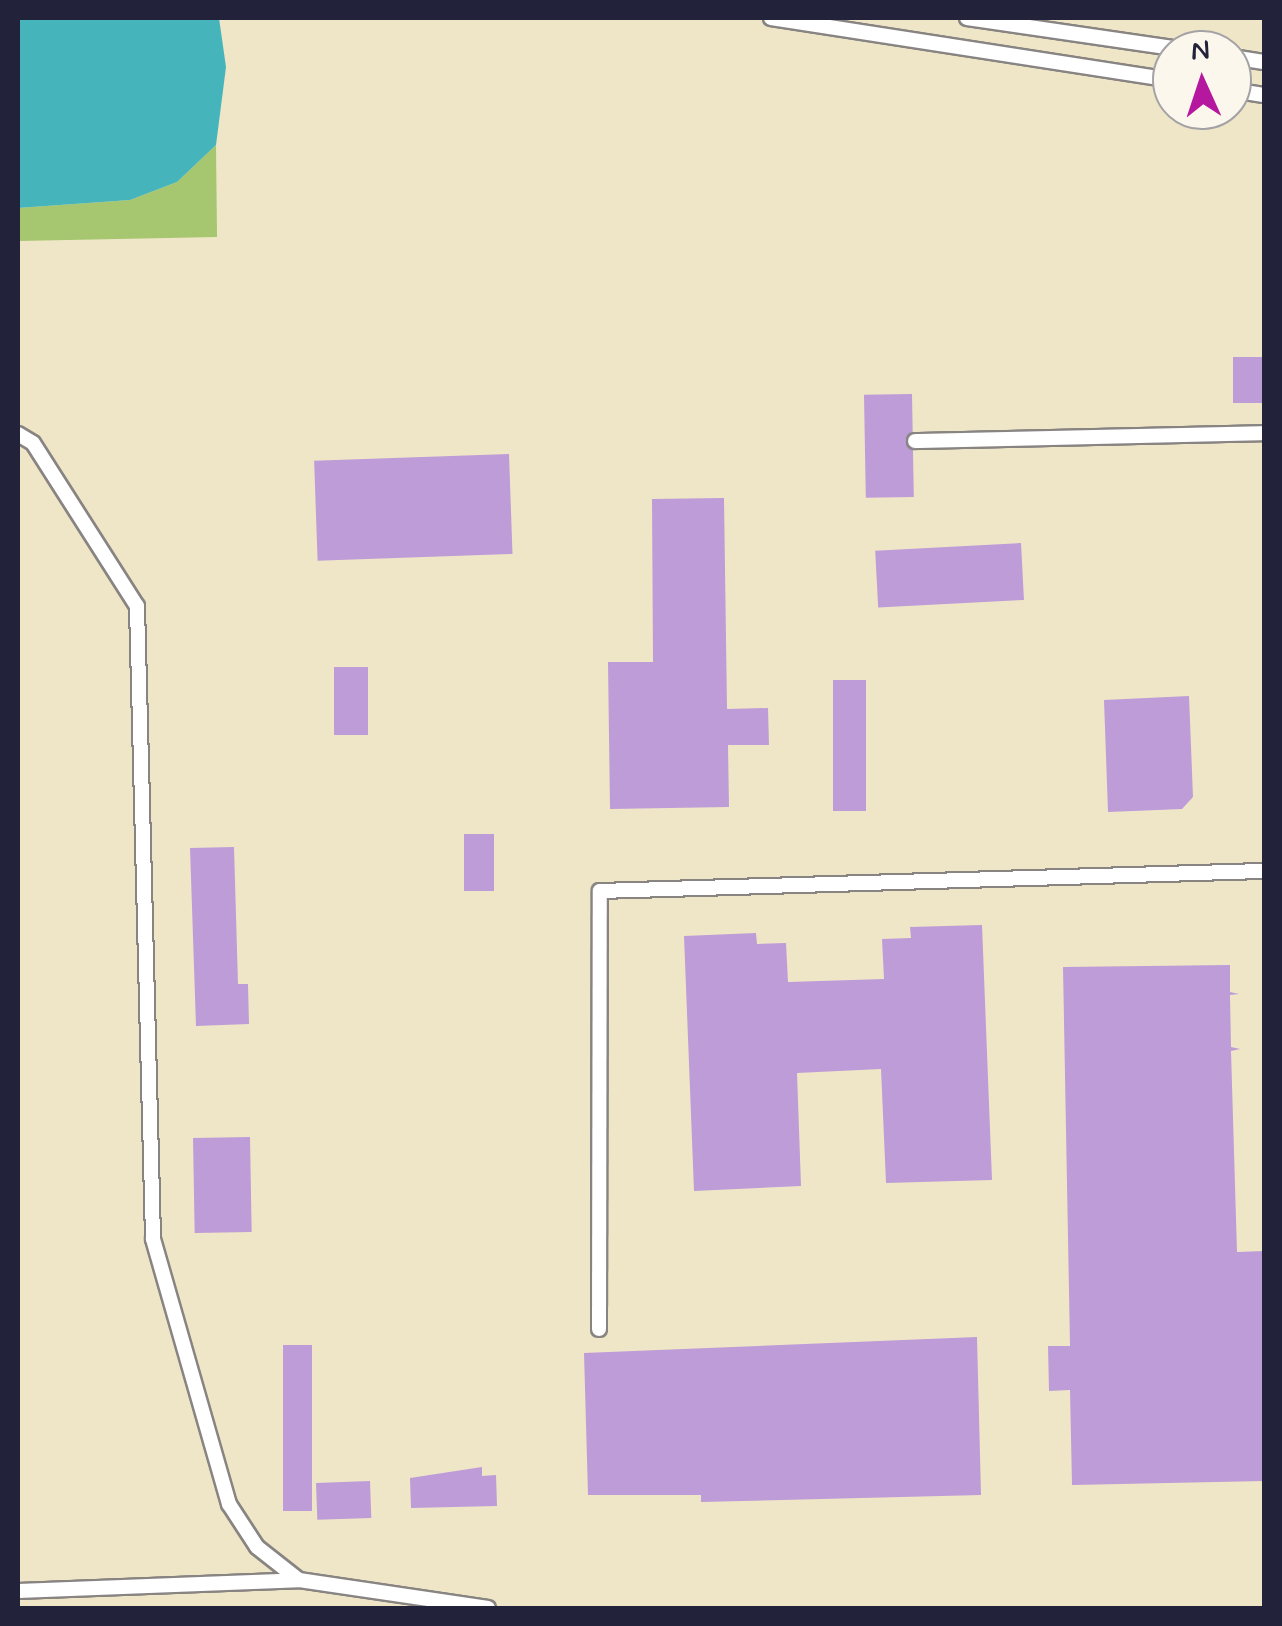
<!DOCTYPE html>
<style>
body{margin:0}
#map{position:relative;width:1282px;height:1626px;overflow:hidden;background:#efe6c8;font-family:Mynerve,sans-serif}
div>[style]{position:absolute}
[style*='--x']{left:calc(var(--x)*1px);top:calc(var(--y)*1px);width:calc(var(--w)*1px);rotate:calc(var(--a)*1deg)}
.green>*{inset:0;background:#a6c66f}
.water>*{inset:0;background:#45b5bb}
.building>*{inset:0;background:#bd9cd8;transform-origin:0 0}
.roads{filter:drop-shadow(2px 0 #888482) drop-shadow(-2px 0 #888482) drop-shadow(0 2px #888482) drop-shadow(0 -2px #888482)}
.lane>*{height:14px;margin:-7px;padding:0 7px;transform-origin:7px;border-radius:7px;background:#fff}
span{translate:-50% -50%;white-space:nowrap;text-align:center;line-height:1.15;-webkit-text-stroke:8px #fbf7ec;paint-order:stroke}
.frame{position:absolute;inset:0;border:20px solid #22223b;pointer-events:none}
.north{position:absolute;left:1152px;top:30px;width:100px;height:100px;box-sizing:border-box;background:#fbf7ec;border:2px solid #a4a2a5;border-radius:50%;rotate:357deg;font-size:28px;font-weight:700;line-height:40px;text-align:center;color:#22223b}
.north::after{content:'';display:block;margin:auto;width:35px;height:45px;background:#b5179e;clip-path:polygon(50% 0,100% 100%,50% 72%,0 100%)}
</style>
<div id="map">
<div class="green">
<i style="clip-path:polygon(216px 145px,217px 237px,18px 241px,18px 208px,130px 200px,177px 182px)"></i>
</div>
<div class="water">
<i style="clip-path:polygon(18px 18px,219px 18px,226px 67px,216px 145px,177px 182px,130px 200px,18px 208px)"></i>
</div>
<div class="building">
<i style="left:1264px;top:357px;width:46px;height:31px;rotate:90deg"></i>
<i style="left:912px;top:394px;width:103px;height:48px;rotate:89deg"></i>
<i style="left:509px;top:454px;width:100px;height:195px;rotate:88deg"></i>
<i style="clip-path:polygon(724px 498px,727px 709px,768px 708px,769px 745px,728px 745px,729px 807px,610px 809px,608px 662px,653px 662px,652px 499px)"></i>
<i style="left:1021px;top:543px;width:57px;height:146px;rotate:87deg"></i>
<i style="left:334px;top:667px;width:34px;height:68px"></i>
<i style="left:833px;top:680px;width:33px;height:131px"></i>
<i style="clip-path:polygon(1189px 696px,1193px 797px,1182px 809px,1108px 812px,1104px 700px)"></i>
<i style="left:464px;top:834px;width:30px;height:57px"></i>
<i style="clip-path:polygon(234px 847px,238px 984px,248px 984px,249px 1024px,196px 1026px,190px 848px)"></i>
<i style="clip-path:polygon(982px 925px,992px 1180px,886px 1183px,881px 1069px,797px 1073px,801px 1186px,694px 1191px,684px 936px,756px 933px,757px 944px,786px 943px,788px 982px,884px 979px,882px 939px,911px 938px,910px 927px)"></i>
<i style="clip-path:polygon(1230px 965px,1230px 992px,1239px 994px,1230px 995px,1231px 1047px,1240px 1049px,1231px 1051px,1237px 1252px,1264px 1251px,1264px 1481px,1072px 1485px,1070px 1390px,1049px 1391px,1048px 1346px,1070px 1346px,1063px 967px)"></i>
<i style="left:250px;top:1137px;width:95px;height:57px;rotate:89deg"></i>
<i style="clip-path:polygon(977px 1337px,981px 1495px,701px 1502px,701px 1495px,588px 1495px,584px 1353px)"></i>
<i style="left:312px;top:1345px;width:166px;height:29px;rotate:90deg"></i>
<i style="clip-path:polygon(482px 1467px,482px 1476px,496px 1475px,497px 1506px,411px 1508px,410px 1478px)"></i>
<i style="left:370px;top:1481px;width:37px;height:54px;rotate:88deg"></i>
</div>
<div class="roads">
<div class="lane">
<i style="--x:771;--y:18;--w:406;--a:8.8"></i>
<i style="--x:967;--y:18;--w:222;--a:8.3"></i>
<i style="--x:1232;--y:57;--w:32;--a:9"></i>
<i style="--x:1232;--y:90;--w:32;--a:9"></i>
<i style="--x:18;--y:434;--w:17;--a:31"></i>
<i style="--x:33;--y:443;--w:193;--a:57.5"></i>
<i style="--x:137;--y:606;--w:633;--a:88.55"></i>
<i style="--x:153;--y:1239;--w:276;--a:74"></i>
<i style="--x:229;--y:1504;--w:51;--a:56.9"></i>
<i style="--x:257;--y:1547;--w:53;--a:38.2"></i>
<i style="--x:915;--y:441;--w:349;--a:-1.3"></i>
<i style="--x:599;--y:1329;--w:438;--a:-89.9"></i>
<i style="--x:600;--y:891;--w:664;--a:-1.73"></i>
<i style="--x:18;--y:1591;--w:281;--a:-2.2"></i>
<i style="--x:299;--y:1580;--w:191;--a:8.4"></i>
</div>
</div>
<div class="frame"></div>
<div class="north">N</div>
</div>
